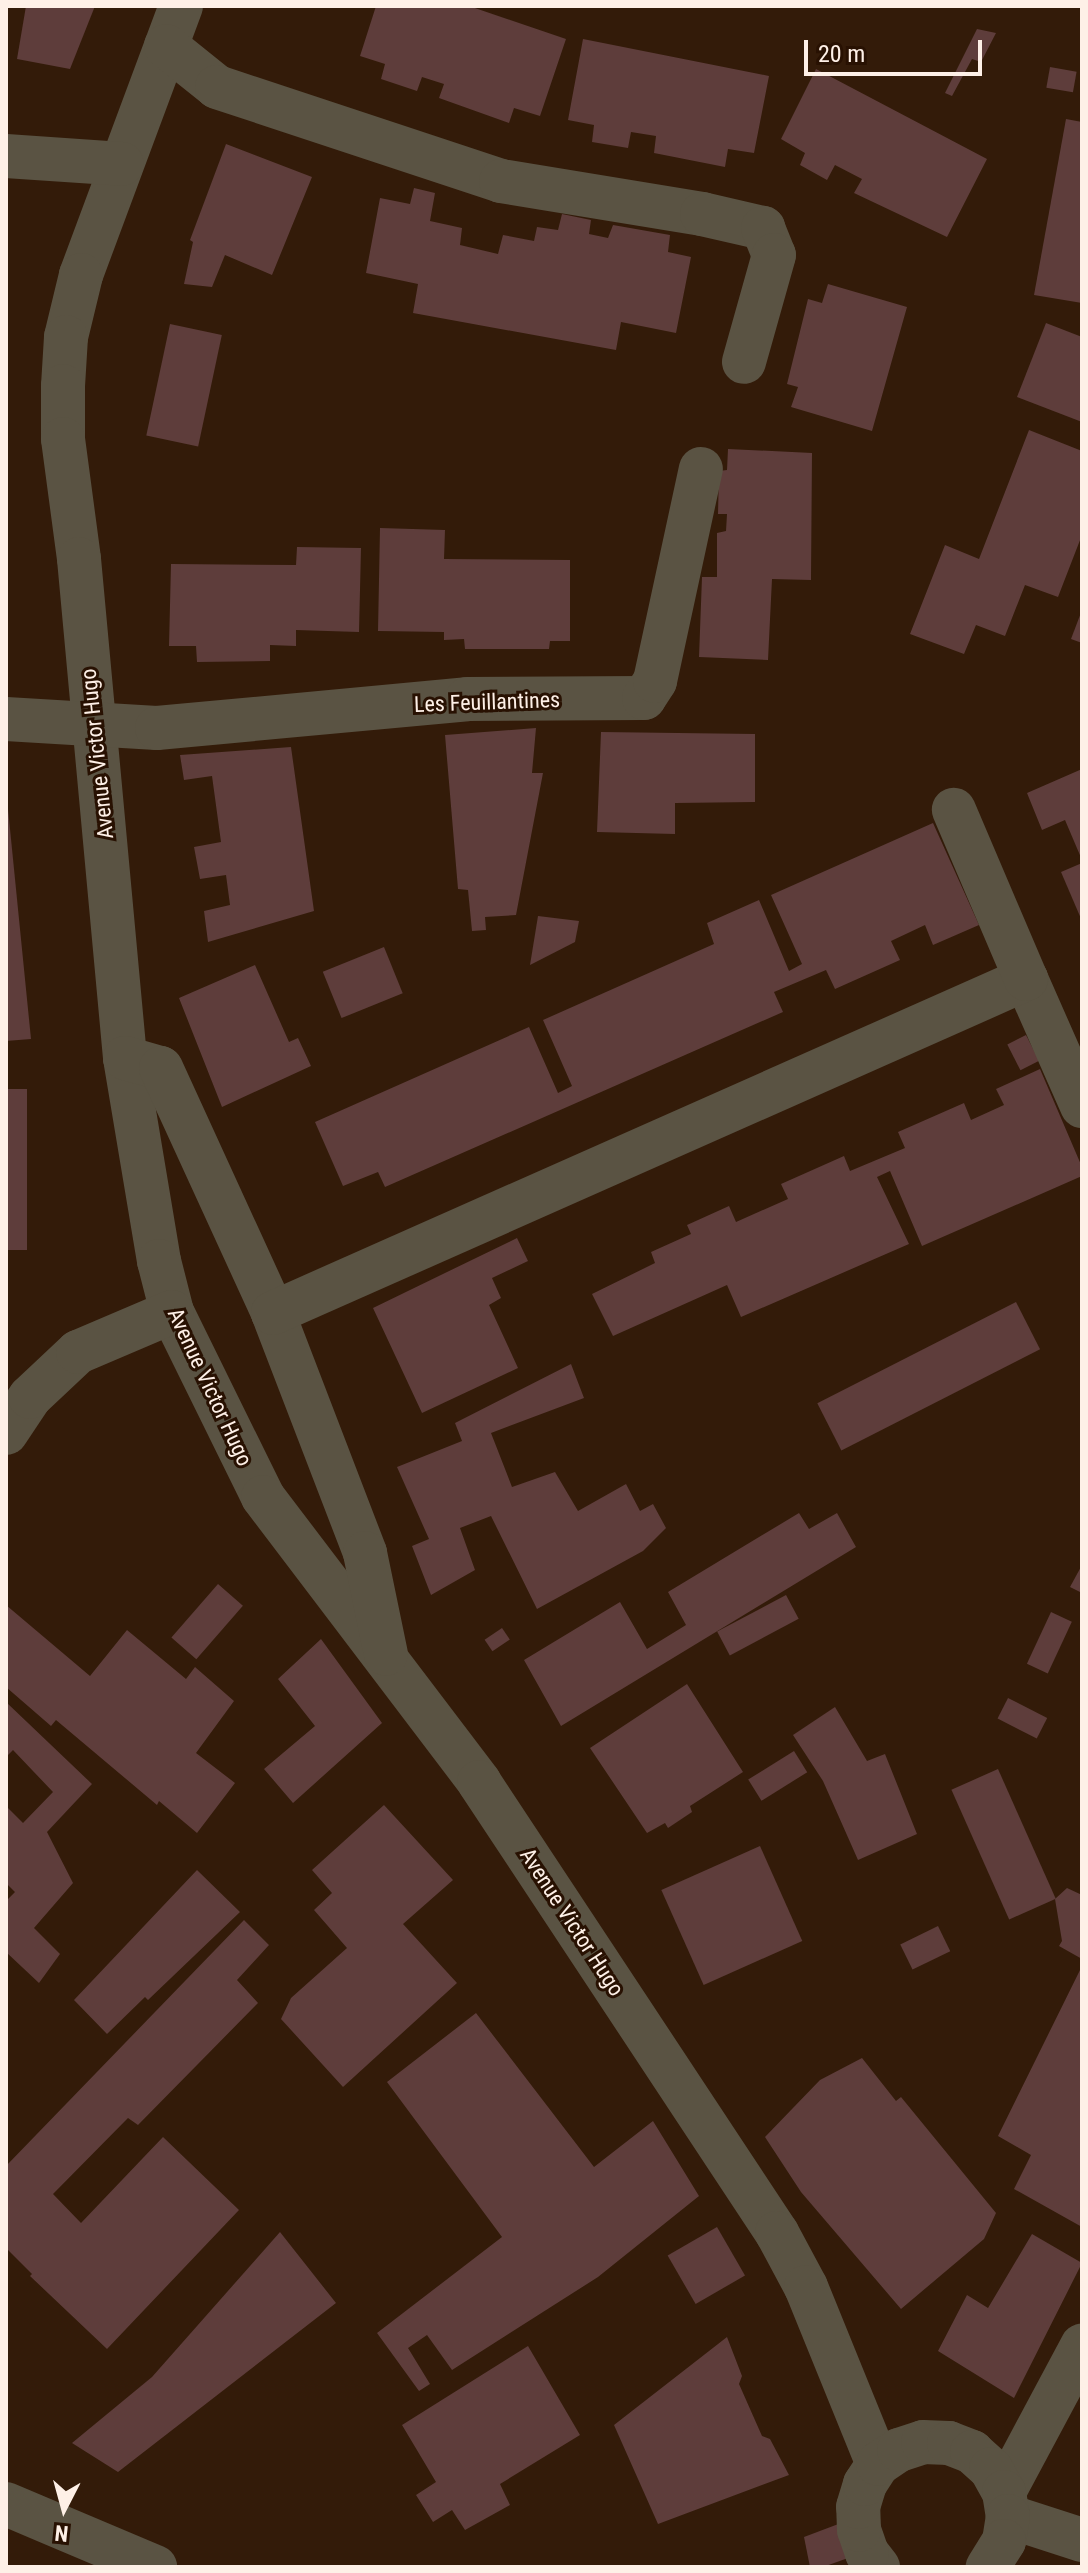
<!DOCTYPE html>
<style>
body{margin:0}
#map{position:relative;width:1088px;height:2573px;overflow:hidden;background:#331b09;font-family:"Roboto Condensed",sans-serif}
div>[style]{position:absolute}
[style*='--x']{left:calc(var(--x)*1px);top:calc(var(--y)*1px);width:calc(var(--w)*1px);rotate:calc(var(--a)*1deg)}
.building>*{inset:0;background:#5e3d3b;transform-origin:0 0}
.minor>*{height:44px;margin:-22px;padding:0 22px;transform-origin:22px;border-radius:22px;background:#5a5343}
span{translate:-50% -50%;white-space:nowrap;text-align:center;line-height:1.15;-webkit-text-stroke:6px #281102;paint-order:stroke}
.street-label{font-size:22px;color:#fef0e7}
.frame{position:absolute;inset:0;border:8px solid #fef0e7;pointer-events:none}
.north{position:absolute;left:24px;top:2469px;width:80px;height:80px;-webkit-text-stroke:6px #281102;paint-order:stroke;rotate:186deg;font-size:22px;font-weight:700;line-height:32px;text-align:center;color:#fef0e7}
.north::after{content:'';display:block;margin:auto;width:28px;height:36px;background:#fef0e7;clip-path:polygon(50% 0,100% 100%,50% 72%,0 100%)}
.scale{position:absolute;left:804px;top:40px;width:178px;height:36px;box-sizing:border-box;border:4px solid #fef0e7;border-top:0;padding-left:10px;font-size:24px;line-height:28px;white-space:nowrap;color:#fef0e7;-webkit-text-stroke:6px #281102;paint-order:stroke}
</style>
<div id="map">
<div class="building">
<i style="clip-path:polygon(26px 6px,95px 6px,70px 69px,17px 59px)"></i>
<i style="clip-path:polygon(376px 6px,469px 6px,566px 39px,540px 116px,514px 108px,509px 123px,439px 98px,444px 84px,422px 77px,417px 91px,381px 79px,385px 64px,360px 56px)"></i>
<i style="clip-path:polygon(977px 29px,996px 33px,981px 62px,972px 59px,952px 96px,945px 93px)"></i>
<i style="clip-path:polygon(583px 39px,769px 76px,754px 153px,728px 149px,725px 167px,654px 153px,656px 136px,631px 132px,628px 148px,592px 142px,594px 125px,568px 120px)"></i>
<i style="left:1050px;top:67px;width:27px;height:21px;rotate:10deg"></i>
<i style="clip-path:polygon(816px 69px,987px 159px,947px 237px,854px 193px,862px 179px,835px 165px,827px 180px,800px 165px,805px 153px,781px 139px)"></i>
<i style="clip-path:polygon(1066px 119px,1082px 122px,1082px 303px,1034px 295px)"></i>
<i style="clip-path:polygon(226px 144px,312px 177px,272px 275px,225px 255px,212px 287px,184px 284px,193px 242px,190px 240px)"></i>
<i style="clip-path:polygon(414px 188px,435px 193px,430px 221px,462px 228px,460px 245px,498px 254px,503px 235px,534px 241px,537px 227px,558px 230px,562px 214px,591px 220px,589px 234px,608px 238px,613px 225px,670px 235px,668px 252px,691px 257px,676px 333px,621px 322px,616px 350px,413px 313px,418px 284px,366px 273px,380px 198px,410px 204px)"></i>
<i style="clip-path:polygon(828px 284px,907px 307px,872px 431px,791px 407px,798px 387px,787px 384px,808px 299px,822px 303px)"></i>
<i style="clip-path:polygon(1046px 323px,1082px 337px,1082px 422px,1017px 397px)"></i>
<i style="left:170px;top:324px;width:53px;height:114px;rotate:12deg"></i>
<i style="clip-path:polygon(1029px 430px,1082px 451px,1082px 535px,1058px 597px,1025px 585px,1005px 636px,976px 625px,964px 654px,910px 634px,945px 545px,979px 559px)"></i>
<i style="clip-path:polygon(728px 449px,812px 453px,811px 580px,772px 579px,768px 660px,699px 657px,702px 577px,717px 577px,717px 533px,726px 531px,727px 514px,718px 514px,719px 471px,727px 470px)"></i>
<i style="clip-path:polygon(380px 528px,445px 530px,444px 559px,570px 560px,570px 641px,550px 641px,549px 649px,465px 649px,464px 639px,444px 640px,444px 632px,378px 631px)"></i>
<i style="clip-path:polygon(297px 547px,361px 548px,359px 632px,296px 630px,296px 646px,270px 645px,270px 661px,197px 662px,196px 646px,169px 646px,171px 564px,296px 565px)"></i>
<i style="clip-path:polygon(1082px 610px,1082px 643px,1071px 639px)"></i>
<i style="clip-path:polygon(536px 728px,532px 773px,543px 773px,516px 915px,485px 917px,486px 930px,472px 931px,468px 890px,458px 889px,445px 735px)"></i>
<i style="clip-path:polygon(601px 732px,755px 734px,755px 802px,675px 803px,675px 834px,597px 832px)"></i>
<i style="clip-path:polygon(291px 747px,314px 911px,208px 942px,204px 911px,230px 905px,226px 875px,200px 879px,194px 847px,221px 842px,212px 776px,184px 780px,180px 755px)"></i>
<i style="clip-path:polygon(1082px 769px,1082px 860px,1065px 820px,1042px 830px,1027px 793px)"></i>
<i style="clip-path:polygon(6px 789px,31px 1039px,6px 1041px)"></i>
<i style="clip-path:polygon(933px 823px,979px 925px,933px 945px,925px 925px,891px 941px,900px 960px,835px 989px,826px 970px,774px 992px,783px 1012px,385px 1187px,378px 1172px,343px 1186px,315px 1122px,529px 1027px,558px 1093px,572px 1086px,543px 1020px,714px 944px,707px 923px,759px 900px,789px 971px,802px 964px,771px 895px)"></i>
<i style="clip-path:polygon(1082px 863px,1082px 921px,1061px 872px)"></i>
<i style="clip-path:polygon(538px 916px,579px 921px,575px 942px,530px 965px)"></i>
<i style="left:384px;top:947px;width:50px;height:66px;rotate:68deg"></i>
<i style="clip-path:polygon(255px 965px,289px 1042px,298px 1038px,311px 1066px,222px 1107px,179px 998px)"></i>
<i style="left:1026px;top:1035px;width:29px;height:21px;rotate:63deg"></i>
<i style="clip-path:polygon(1040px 1069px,1082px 1167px,1082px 1176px,922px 1246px,890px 1171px,877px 1177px,909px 1244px,741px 1317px,727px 1285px,613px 1336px,592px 1294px,655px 1263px,651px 1252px,691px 1234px,687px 1225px,729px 1206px,736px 1222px,788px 1199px,781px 1184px,844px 1156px,850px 1171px,905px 1148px,898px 1132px,964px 1103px,971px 1120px,1004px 1105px,996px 1089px)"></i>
<i style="left:6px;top:1089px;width:21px;height:161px"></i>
<i style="clip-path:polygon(517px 1238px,528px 1261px,492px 1278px,501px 1298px,489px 1305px,518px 1368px,422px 1413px,373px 1308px)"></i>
<i style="left:1016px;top:1302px;width:53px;height:223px;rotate:63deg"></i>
<i style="clip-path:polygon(571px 1364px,584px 1398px,491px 1433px,512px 1487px,555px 1472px,578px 1511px,626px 1484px,640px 1511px,653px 1504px,666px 1528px,643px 1551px,537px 1609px,491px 1516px,460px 1528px,475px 1570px,431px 1595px,412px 1546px,429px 1539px,397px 1467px,462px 1441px,455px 1423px)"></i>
<i style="clip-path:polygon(799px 1513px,809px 1529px,837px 1513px,856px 1547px,561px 1726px,524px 1660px,620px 1602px,647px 1649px,686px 1625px,668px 1592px)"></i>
<i style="clip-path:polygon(1082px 1565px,1082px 1593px,1070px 1587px)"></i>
<i style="left:218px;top:1584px;width:33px;height:71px;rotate:41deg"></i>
<i style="left:786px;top:1595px;width:27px;height:78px;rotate:62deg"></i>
<i style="clip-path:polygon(6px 1605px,90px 1676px,127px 1630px,186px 1679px,195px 1667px,234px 1701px,196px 1753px,235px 1783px,197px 1833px,159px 1801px,157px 1805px,56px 1720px,51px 1726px,6px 1687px)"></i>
<i style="left:1051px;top:1612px;width:23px;height:57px;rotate:25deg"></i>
<i style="left:502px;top:1628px;width:14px;height:21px;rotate:56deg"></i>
<i style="clip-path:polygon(321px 1639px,382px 1723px,293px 1803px,264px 1769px,315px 1726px,278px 1679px)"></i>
<i style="clip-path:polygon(687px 1684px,743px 1772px,690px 1806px,692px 1812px,668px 1828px,665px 1823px,647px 1833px,590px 1748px)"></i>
<i style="left:1008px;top:1698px;width:44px;height:23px;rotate:27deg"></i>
<i style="clip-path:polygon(6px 1702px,92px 1784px,47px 1832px,73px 1883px,34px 1928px,60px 1954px,39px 1983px,6px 1952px,6px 1901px,15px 1892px,6px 1883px,6px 1806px,23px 1823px,53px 1792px,13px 1750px,6px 1757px)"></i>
<i style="clip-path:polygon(835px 1707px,867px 1761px,885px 1754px,917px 1834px,858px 1860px,823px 1781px,793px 1735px)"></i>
<i style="left:794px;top:1751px;width:25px;height:54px;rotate:58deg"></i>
<i style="left:998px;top:1769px;width:142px;height:51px;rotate:66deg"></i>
<i style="clip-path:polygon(384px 1805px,453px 1880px,403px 1924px,457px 1983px,343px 2087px,281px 2019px,291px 1998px,347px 1948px,314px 1910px,332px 1893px,312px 1870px)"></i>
<i style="left:760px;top:1846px;width:104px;height:108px;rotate:66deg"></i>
<i style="clip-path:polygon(197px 1870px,240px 1912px,148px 2000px,145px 1997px,107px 2034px,74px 2000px)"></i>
<i style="clip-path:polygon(1067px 1888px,1082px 1895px,1082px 1959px,1059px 1946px,1062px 1941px,1055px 1899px)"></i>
<i style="clip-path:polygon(244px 1920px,269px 1945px,237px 1980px,258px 2003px,138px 2125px,128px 2118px,53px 2194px,81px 2223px,163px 2137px,239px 2210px,107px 2349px,30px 2276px,32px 2274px,6px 2248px,6px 2166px)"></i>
<i style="left:938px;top:1926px;width:28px;height:42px;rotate:64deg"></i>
<i style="clip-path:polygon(1082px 1966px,1082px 2227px,1014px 2189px,1031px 2155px,998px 2136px)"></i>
<i style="clip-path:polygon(476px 2013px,594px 2167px,653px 2121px,699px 2196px,598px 2277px,452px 2370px,427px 2335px,408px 2348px,430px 2384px,419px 2391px,377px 2333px,502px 2237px,387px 2082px)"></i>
<i style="clip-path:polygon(862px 2058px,896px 2101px,901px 2097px,996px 2213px,984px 2239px,901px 2309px,801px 2192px,765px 2137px,820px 2080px)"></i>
<i style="left:717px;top:2227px;width:56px;height:57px;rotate:60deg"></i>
<i style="clip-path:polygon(280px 2232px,336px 2303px,118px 2472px,72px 2443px,152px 2377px)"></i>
<i style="clip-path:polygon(1032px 2234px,1082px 2263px,1014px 2398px,938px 2351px,967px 2295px,988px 2308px)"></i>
<i style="clip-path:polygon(727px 2337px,742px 2376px,739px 2384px,762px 2436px,770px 2439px,789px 2475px,658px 2524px,614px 2425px)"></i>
<i style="clip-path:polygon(528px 2346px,580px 2435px,500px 2484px,510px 2505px,465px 2530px,452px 2510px,433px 2522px,416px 2495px,436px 2482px,402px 2425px)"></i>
<i style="clip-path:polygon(849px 2520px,862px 2553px,823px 2567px,810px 2567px,804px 2537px)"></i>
</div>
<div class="minor">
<i style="--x:181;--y:6;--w:287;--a:110.4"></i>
<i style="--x:81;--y:275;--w:64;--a:103.6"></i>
<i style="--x:66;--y:337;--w:49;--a:93.5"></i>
<i style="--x:63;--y:386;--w:53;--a:90"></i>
<i style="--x:63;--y:439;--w:121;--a:82.4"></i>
<i style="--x:79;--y:559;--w:501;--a:84.73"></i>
<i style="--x:125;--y:1058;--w:206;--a:80.5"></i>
<i style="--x:159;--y:1261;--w:53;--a:75.7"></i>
<i style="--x:172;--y:1312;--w:206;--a:63.8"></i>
<i style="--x:263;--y:1497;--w:358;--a:52.8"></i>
<i style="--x:479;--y:1782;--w:541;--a:56.55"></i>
<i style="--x:777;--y:2233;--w:61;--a:61.8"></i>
<i style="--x:806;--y:2287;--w:191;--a:67.9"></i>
<i style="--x:166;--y:46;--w:65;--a:38.8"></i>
<i style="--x:217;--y:87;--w:299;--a:18.3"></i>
<i style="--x:501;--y:181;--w:204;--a:9.3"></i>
<i style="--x:702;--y:214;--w:63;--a:12.9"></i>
<i style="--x:763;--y:228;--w:29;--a:68"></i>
<i style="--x:774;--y:255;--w:111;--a:105.7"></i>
<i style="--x:6;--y:156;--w:116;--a:3.9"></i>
<i style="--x:6;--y:719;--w:151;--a:3.4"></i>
<i style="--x:157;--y:728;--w:311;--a:-5.3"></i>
<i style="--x:467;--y:699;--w:177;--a:-0.3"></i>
<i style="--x:644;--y:698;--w:20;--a:-57"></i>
<i style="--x:655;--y:681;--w:217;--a:-77.8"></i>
<i style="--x:1026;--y:979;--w:139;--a:66.2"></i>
<i style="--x:125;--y:1058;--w:37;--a:16"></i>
<i style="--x:161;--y:1068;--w:269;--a:65.4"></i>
<i style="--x:273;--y:1313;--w:257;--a:69"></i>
<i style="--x:365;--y:1553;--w:103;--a:78.3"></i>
<i style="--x:273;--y:1313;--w:824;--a:-23.92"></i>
<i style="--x:1026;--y:979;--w:184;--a:-113.1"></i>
<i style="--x:6;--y:1433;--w:43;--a:-56.3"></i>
<i style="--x:30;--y:1397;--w:66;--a:-43.2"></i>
<i style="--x:78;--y:1352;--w:102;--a:-23.1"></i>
<i style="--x:1004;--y:2492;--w:166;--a:-61.9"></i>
<i style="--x:6;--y:2504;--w:162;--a:22.9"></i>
<i style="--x:1008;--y:2516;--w:78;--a:18"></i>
<i style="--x:878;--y:2567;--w:18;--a:-128"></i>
<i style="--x:867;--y:2553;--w:24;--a:-109"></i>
<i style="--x:859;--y:2530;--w:23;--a:-92"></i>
<i style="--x:858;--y:2507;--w:24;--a:-73"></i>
<i style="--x:865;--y:2484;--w:24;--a:-57"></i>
<i style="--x:878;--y:2464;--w:25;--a:-34"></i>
<i style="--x:899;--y:2450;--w:25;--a:-18"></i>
<i style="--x:923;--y:2442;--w:26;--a:2"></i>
<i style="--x:949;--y:2443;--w:25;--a:21"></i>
<i style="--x:972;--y:2452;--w:25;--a:42"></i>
<i style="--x:991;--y:2469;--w:26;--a:61"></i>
<i style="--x:1004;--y:2492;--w:24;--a:81"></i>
<i style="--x:1008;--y:2516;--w:25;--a:99"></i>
<i style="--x:1004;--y:2541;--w:31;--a:122"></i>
</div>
<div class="street-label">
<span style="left:487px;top:702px;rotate:-2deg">Les Feuillantines</span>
<span style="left:97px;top:754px;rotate:-96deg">Avenue Victor Hugo</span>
<span style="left:210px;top:1387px;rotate:65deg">Avenue Victor Hugo</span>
<span style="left:572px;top:1922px;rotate:57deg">Avenue Victor Hugo</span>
</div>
<div class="frame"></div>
<div class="north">N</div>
<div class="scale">20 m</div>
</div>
